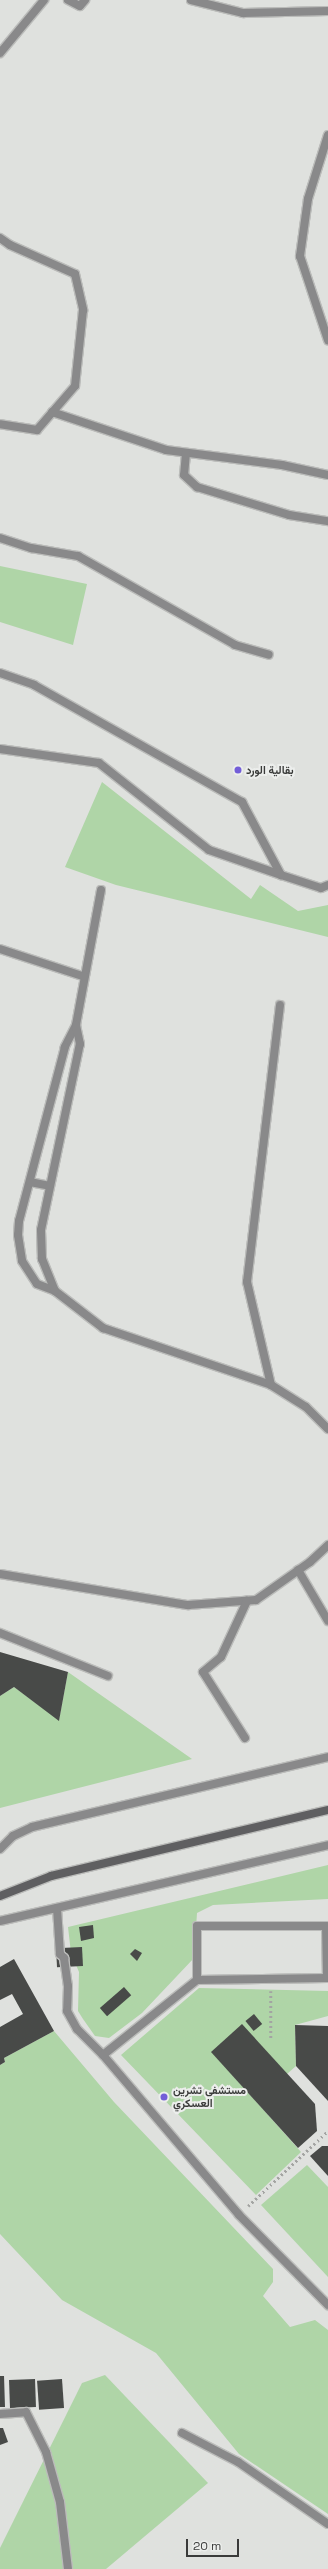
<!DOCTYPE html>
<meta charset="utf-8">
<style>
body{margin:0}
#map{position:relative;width:328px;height:2569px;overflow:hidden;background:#dfe1de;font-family:"Space Grotesk",Vazirmatn,sans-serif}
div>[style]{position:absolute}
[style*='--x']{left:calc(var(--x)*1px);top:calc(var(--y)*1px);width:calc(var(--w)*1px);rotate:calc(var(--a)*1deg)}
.green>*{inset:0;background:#afd5a7}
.building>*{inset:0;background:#484a48;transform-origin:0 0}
.path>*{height:2.5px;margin-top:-1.25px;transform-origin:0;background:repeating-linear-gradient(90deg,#a3a4a2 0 2px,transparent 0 5px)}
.roads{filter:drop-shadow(1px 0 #bbbcba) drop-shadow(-1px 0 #bbbcba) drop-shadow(0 1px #bbbcba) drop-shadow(0 -1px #bbbcba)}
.lane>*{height:8px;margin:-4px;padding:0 4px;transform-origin:4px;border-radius:4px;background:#89898a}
.street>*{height:8px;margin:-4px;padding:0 4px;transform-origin:4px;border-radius:4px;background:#89898a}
.secondary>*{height:8px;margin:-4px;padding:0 4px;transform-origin:4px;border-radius:4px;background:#5f5f61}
.dots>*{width:11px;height:11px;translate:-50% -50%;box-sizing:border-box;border:2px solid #eceeec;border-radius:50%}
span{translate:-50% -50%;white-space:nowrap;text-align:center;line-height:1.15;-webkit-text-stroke:4px #eceeec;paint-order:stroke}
.poi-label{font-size:11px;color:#3a3b3a;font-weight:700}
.left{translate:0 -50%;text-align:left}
.scale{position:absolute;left:186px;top:2539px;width:53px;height:18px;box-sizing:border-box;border:2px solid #3a3b3a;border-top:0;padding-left:5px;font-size:12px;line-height:14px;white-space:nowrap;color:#3a3b3a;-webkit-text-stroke:3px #eceeec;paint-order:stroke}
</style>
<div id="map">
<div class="green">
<i style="clip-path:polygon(0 566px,87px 584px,73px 645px,0 622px)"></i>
<i style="clip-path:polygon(102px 782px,251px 899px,260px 885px,298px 911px,328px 905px,328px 937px,116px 885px,65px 867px)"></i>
<i style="clip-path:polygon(68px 1672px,192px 1759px,0 1808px,0 1696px,14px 1687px,59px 1720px)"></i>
<i style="clip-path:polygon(328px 1865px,328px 1899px,213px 1905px,197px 1913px,194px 1958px,142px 2013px,109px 2038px,95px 2036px,83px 2019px,78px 2011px,79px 1972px,71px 1953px,68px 1927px)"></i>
<i style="clip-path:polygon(199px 1988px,328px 1991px,328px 2016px,295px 2025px,296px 2066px,287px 2074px,212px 2052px,301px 2152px,256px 2195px,121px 2055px)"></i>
<i style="clip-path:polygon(54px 2031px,114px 2102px,273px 2269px,273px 2282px,263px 2296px,290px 2327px,315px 2320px,328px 2330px,328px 2514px,239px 2454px,156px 2353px,62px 2300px,0 2234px,0 2065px,5px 2062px,4px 2058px)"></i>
<i style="clip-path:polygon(307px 2165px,328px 2187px,328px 2277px,261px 2205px)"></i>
<i style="clip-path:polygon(105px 2375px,208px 2483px,106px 2569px,0 2569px,0 2548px,82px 2383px)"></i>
</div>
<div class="building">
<i style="clip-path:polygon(0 1652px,68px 1672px,59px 1721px,14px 1687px,0 1696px)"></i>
<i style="clip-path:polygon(93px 1925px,94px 1938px,81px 1941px,79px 1927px)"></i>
<i style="left:82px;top:1947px;width:19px;height:26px;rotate:87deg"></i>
<i style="clip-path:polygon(135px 1949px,142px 1953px,137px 1961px,130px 1954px)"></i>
<i style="clip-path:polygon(14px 1959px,54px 2031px,4px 2058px,5px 2062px,0 2065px,0 2027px,23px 2014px,12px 1994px,0 2000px,0 1967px)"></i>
<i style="left:124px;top:1987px;width:11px;height:32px;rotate:49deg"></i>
<i style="left:254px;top:2014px;width:13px;height:11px;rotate:51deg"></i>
<i style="clip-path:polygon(242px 2024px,315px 2104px,317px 2131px,298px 2148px,211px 2052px)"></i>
<i style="clip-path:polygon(295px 2025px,328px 2026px,328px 2101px,296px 2066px)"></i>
<i style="clip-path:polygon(322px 2146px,328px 2146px,328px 2176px,310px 2156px)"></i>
<i style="clip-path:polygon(0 2376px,4px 2376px,5px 2407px,0 2407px)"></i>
<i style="left:35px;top:2379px;width:28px;height:26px;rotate:88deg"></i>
<i style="left:62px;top:2379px;width:29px;height:25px;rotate:86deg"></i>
<i style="clip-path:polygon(0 2428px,3px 2428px,8px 2442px,0 2445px)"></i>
</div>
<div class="path">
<i style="--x:271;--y:1991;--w:47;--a:90"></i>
<i style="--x:248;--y:2206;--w:110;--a:-43.2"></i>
</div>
<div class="roads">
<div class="lane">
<i style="--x:101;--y:890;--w:137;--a:100.5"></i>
<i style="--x:76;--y:1025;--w:25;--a:117"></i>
<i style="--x:65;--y:1047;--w:180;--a:104.8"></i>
<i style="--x:19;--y:1221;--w:14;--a:94"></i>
<i style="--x:18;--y:1235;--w:26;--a:81"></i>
<i style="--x:22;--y:1261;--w:27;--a:57"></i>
<i style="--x:37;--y:1284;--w:19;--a:21"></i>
<i style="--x:55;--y:1291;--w:61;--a:37.6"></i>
<i style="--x:103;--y:1328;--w:177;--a:18.7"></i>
<i style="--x:271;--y:1385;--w:41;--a:32.2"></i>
<i style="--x:306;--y:1407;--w:31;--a:45"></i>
<i style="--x:0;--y:949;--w:89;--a:18.2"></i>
<i style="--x:30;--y:1182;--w:20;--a:11"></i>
<i style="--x:55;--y:1291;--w:35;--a:-112"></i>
<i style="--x:42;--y:1259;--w:29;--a:-92"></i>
<i style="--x:41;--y:1230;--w:190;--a:-78.2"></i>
<i style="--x:80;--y:1044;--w:19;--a:-102"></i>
<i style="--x:271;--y:1385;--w:106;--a:-103.1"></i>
<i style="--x:247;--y:1282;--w:279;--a:-83.2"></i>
<i style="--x:298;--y:1570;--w:59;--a:59.5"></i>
<i style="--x:0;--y:1574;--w:191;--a:9.4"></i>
<i style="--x:188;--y:1605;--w:68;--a:-4.2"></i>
<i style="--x:256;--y:1600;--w:66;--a:-35.1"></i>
<i style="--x:310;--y:1562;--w:25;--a:-43"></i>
<i style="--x:245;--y:1738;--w:78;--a:-122.5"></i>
<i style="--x:203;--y:1672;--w:23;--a:-40"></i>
<i style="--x:221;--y:1657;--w:62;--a:-65.1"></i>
<i style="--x:0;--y:1849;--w:18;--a:-45"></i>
<i style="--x:13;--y:1836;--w:21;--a:-25"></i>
<i style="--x:32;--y:1827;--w:304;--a:-13.3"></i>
<i style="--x:57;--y:1908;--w:46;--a:86.3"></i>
<i style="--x:60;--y:1954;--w:6;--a:45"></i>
<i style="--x:64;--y:1958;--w:28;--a:82"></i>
<i style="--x:68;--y:1986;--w:25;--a:92"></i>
<i style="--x:67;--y:2011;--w:21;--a:61"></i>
<i style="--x:77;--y:2029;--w:37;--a:45"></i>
<i style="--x:103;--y:2055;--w:210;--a:49.6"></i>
<i style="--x:239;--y:2215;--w:127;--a:45.3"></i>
<i style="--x:0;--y:1921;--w:337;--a:-13"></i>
<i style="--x:103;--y:2055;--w:120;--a:-38.6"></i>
<i style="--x:197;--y:1980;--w:130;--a:-0.9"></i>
<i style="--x:327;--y:1978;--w:52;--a:-91.1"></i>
<i style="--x:326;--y:1926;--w:129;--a:180"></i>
<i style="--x:197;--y:1926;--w:54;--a:90"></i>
</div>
<div class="street">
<i style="--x:68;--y:0;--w:13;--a:27"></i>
<i style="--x:80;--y:6;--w:8;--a:-50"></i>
<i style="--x:191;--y:0;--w:54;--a:14"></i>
<i style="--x:243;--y:13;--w:85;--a:-1.3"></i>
<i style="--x:0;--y:53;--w:69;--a:-50.3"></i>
<i style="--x:328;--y:135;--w:67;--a:107.4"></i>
<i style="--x:308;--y:199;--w:58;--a:98"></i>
<i style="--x:300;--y:256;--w:89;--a:71.6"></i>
<i style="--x:0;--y:238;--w:12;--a:35"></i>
<i style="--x:10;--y:245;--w:71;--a:24"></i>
<i style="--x:75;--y:274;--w:37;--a:77"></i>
<i style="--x:83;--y:310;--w:76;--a:96"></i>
<i style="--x:75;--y:386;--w:58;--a:130.8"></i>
<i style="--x:37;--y:430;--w:37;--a:-171"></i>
<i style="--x:52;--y:412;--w:120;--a:18.4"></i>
<i style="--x:166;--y:450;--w:117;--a:7.4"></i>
<i style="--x:282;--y:465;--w:47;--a:12.3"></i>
<i style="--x:186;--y:453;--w:22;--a:95"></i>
<i style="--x:184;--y:475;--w:18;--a:43"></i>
<i style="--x:197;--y:487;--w:96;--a:16.9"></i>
<i style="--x:289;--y:515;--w:39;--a:9"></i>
<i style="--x:0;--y:538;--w:33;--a:18"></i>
<i style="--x:31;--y:548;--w:48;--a:9.7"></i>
<i style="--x:78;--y:556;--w:180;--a:29.5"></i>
<i style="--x:235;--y:645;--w:35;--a:16"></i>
<i style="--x:0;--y:673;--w:36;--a:19"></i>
<i style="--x:34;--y:685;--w:239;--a:29.4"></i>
<i style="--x:242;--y:802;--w:83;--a:61.9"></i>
<i style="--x:281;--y:875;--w:42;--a:18"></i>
<i style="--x:321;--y:888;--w:8;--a:-23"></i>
<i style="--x:0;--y:749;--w:100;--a:8"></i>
<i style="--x:99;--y:763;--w:140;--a:38.3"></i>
<i style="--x:209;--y:850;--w:76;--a:19.1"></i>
<i style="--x:0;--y:1633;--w:116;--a:21.7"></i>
<i style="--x:0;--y:2414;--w:26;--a:-4"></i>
<i style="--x:26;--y:2412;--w:45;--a:63.4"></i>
<i style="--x:46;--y:2452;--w:52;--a:74.4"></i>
<i style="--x:60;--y:2502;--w:67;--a:83.2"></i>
<i style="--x:182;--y:2433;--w:63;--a:27.4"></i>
<i style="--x:238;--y:2462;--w:109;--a:34.6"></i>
</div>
<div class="secondary">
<i style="--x:0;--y:1896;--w:55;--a:-21.4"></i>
<i style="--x:51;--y:1876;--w:285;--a:-13.4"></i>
</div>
</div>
<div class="dots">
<i style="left:238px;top:770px;background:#735ed8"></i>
<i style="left:164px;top:2097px;background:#735ed8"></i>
</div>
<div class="poi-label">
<span class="left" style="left:246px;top:770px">بقالية الورد</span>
<span class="left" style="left:173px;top:2097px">مستشفى تشرين<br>العسكري</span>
</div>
<div class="scale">20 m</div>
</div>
